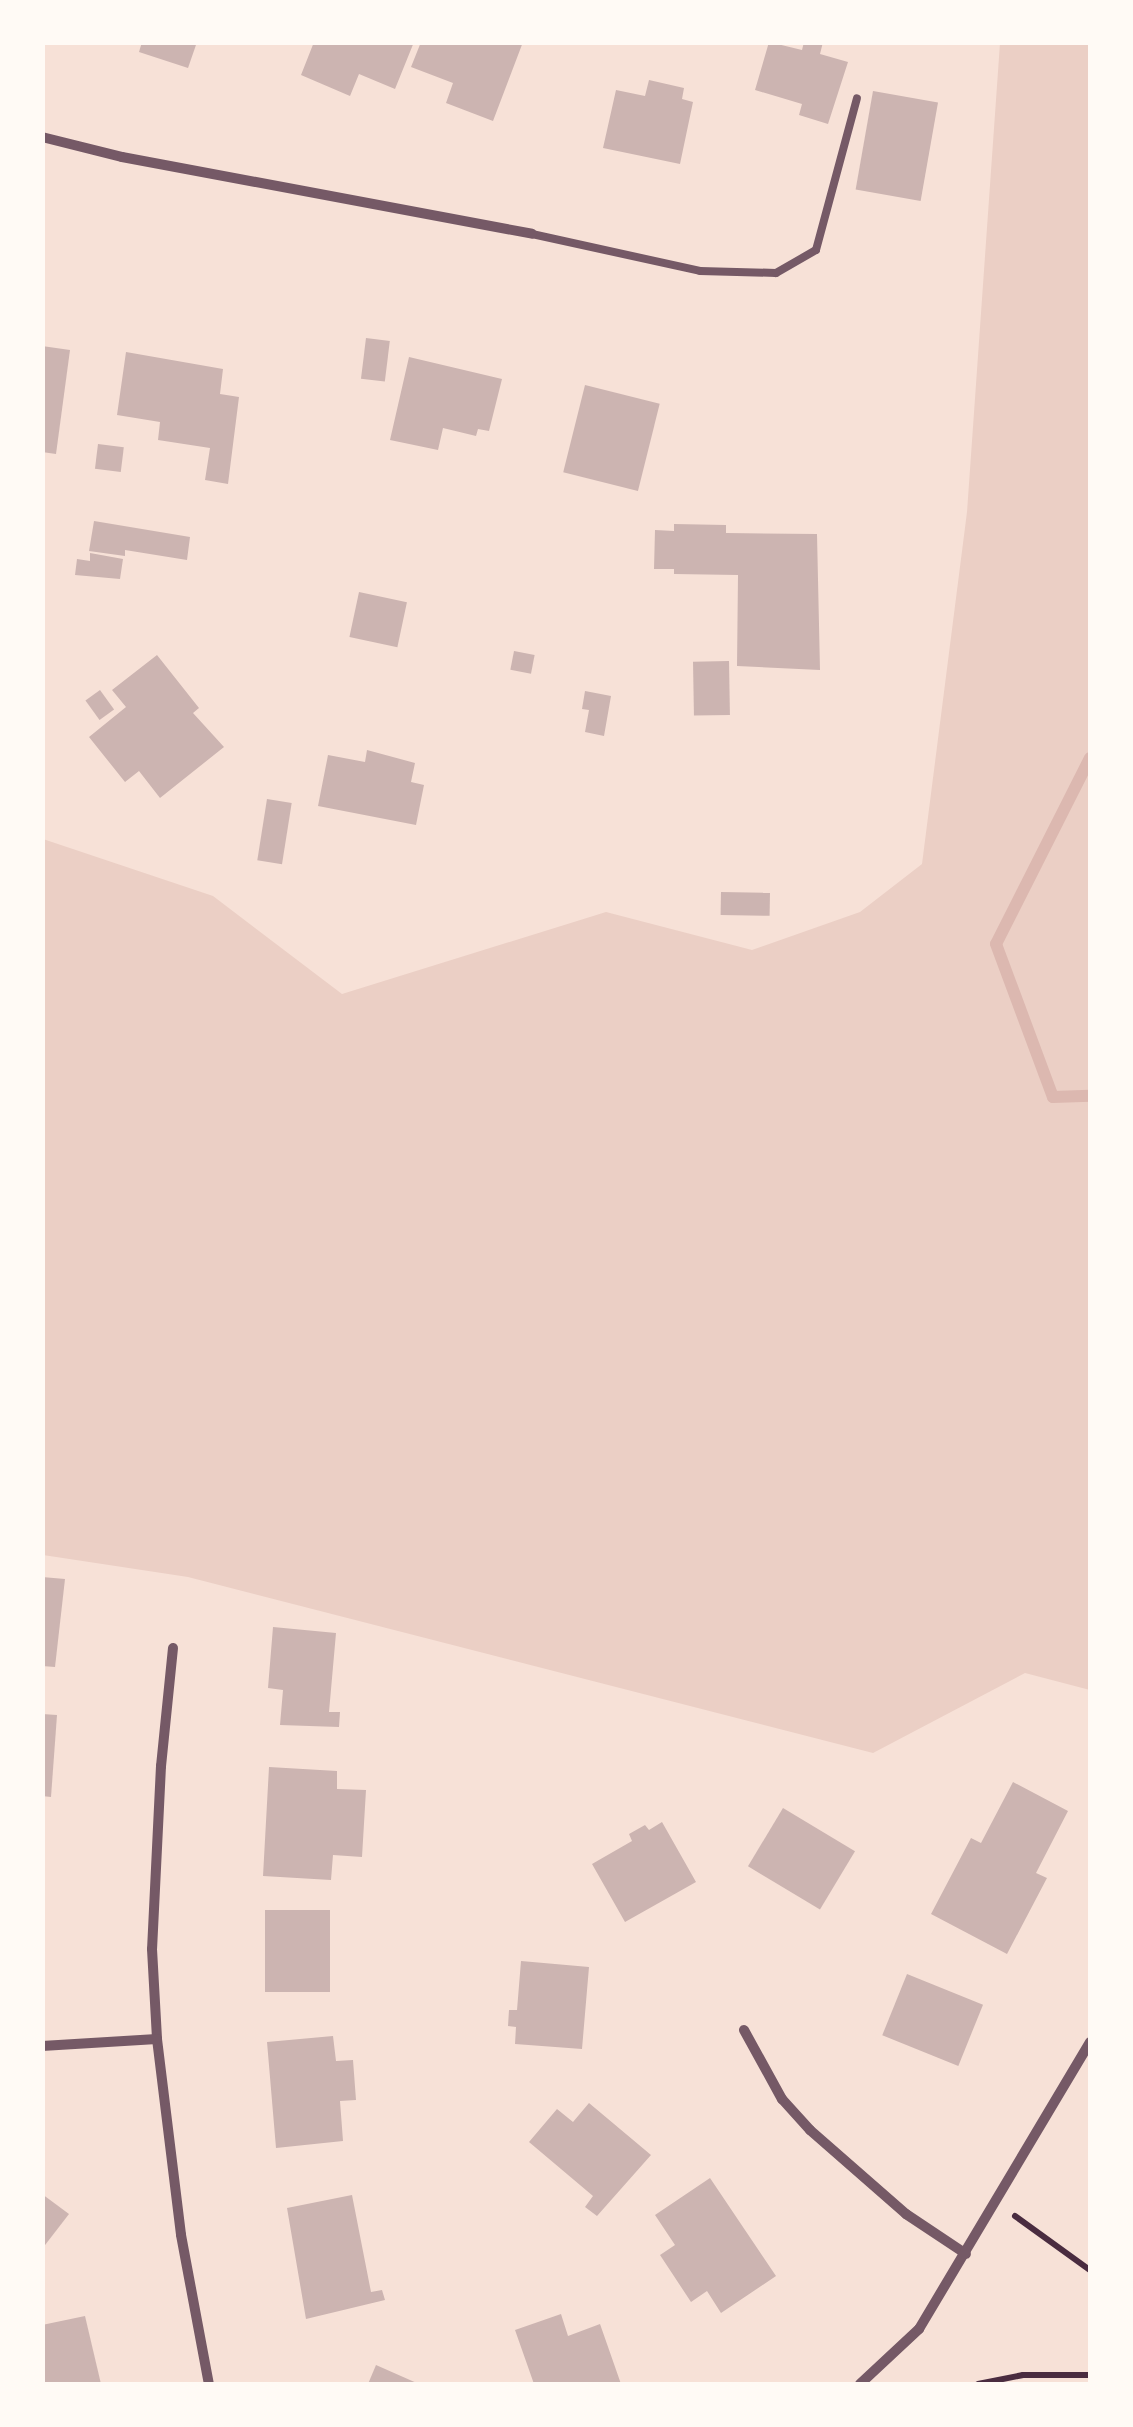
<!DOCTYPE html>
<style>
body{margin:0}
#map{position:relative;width:1133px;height:2427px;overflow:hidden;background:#f7e1d7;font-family:"Libre Baskerville",serif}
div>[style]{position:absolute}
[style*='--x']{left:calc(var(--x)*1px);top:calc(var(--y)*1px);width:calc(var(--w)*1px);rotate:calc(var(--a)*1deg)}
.green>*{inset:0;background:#ebcfc5}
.stream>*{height:12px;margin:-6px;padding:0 6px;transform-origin:6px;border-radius:6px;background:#dcb8b0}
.building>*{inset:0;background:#ccb4b1;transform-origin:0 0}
.path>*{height:6px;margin:-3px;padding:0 3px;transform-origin:3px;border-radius:3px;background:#4a2c40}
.service>*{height:8px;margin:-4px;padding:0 4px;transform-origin:4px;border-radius:4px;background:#755966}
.minor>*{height:10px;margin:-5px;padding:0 5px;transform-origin:5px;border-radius:5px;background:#755966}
span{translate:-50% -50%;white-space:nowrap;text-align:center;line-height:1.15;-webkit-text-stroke:10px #fffaf5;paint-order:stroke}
.frame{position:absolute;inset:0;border:45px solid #fffaf5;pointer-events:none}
</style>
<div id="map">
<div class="green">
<i style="clip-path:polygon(1000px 43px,1090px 43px,1090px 1690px,1025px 1673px,873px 1753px,188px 1577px,43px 1555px,43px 839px,213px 896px,342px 994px,606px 912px,752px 950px,860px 912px,922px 864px,967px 512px)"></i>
</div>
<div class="stream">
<i style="--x:1090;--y:758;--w:208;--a:116.8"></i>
<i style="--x:996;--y:944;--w:163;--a:69.6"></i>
<i style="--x:1053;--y:1097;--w:37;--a:-2"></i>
</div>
<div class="building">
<i style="clip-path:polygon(142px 42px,197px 42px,188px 68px,139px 52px)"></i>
<i style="clip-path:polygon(314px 42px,414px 42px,395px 89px,359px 74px,350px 96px,301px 75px)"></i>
<i style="clip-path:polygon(421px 42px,523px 42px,493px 121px,446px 103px,453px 83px,411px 67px)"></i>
<i style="clip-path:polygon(769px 42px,802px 50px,804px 42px,823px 42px,820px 54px,848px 62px,828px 124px,799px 115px,802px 104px,755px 90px)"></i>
<i style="clip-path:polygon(649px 80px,684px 88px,682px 99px,693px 102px,680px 164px,603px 148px,616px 90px,645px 96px)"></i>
<i style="left:873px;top:91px;width:66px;height:100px;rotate:10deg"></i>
<i style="left:366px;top:338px;width:24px;height:41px;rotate:7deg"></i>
<i style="clip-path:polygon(42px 346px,70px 350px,56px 454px,42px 452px)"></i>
<i style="clip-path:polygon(126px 352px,223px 369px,220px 394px,239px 397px,228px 484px,205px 480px,210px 448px,158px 440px,160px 422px,117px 415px)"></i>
<i style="clip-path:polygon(409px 357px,502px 379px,489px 431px,478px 429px,476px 436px,443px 428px,438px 450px,390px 440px)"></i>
<i style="left:585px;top:385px;width:77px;height:90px;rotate:14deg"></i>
<i style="left:98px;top:444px;width:26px;height:25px;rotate:7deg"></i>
<i style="clip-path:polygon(94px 521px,190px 537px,187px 560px,125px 550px,125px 556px,89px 551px)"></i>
<i style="clip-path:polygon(674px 524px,726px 525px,726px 533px,817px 534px,820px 670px,737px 666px,738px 575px,674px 574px,674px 569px,654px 569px,655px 530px,674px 531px)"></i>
<i style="clip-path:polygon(90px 553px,123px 559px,120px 579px,75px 575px,77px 559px,90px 561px)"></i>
<i style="left:359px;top:592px;width:49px;height:46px;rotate:12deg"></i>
<i style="left:514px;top:651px;width:21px;height:19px;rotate:11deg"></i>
<i style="clip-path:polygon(157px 655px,199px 708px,193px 713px,224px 747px,160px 798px,139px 771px,125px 782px,89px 737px,126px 707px,112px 690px)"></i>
<i style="left:729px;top:661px;width:54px;height:36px;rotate:89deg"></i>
<i style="left:100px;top:690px;width:24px;height:18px;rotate:54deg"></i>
<i style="clip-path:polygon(585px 691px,611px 696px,604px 736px,585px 732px,589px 710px,582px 709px)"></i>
<i style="clip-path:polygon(367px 750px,415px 763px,411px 782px,424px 785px,416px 825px,318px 806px,328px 755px,365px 762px)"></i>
<i style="left:267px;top:799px;width:25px;height:62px;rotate:9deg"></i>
<i style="left:721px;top:892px;width:49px;height:23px;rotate:1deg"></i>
<i style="clip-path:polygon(42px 1577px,65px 1579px,55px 1667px,42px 1666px)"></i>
<i style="clip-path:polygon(273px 1627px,336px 1633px,329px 1712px,340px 1712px,339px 1727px,280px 1725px,283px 1690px,268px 1688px)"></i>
<i style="clip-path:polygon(42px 1714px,57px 1715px,51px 1797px,42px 1796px)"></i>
<i style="clip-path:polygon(269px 1767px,337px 1771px,337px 1789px,366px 1790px,362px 1857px,333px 1855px,331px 1880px,263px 1876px)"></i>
<i style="clip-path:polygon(1013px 1782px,1068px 1811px,1036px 1873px,1047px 1878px,1007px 1954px,931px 1914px,971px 1838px,981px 1843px)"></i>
<i style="left:783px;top:1808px;width:84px;height:68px;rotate:31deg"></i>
<i style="clip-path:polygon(662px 1822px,696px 1882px,625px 1922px,592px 1864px,632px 1841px,629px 1834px,645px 1825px,649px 1830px)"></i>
<i style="left:265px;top:1910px;width:65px;height:82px"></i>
<i style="clip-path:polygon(521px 1961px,589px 1967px,582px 2049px,515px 2044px,516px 2027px,508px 2026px,509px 2010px,517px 2010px)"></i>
<i style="left:907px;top:1974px;width:82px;height:66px;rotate:22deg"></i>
<i style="clip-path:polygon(333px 2036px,336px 2061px,353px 2060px,356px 2100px,340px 2101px,343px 2141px,276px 2148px,267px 2042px)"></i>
<i style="clip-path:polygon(589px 2103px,651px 2155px,597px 2216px,585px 2207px,593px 2196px,529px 2142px,557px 2109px,573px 2122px)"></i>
<i style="clip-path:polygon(710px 2178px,776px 2276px,721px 2313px,707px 2291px,691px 2302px,660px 2255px,675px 2245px,655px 2215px)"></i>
<i style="clip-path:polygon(42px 2194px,69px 2214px,42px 2249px)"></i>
<i style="clip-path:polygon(352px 2195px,371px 2292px,382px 2290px,385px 2300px,306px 2319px,287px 2208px)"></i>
<i style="clip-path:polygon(561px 2314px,568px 2336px,600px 2324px,621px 2384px,534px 2384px,515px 2330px)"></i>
<i style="clip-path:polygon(85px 2316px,101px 2384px,42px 2384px,42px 2325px)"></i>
<i style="clip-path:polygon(376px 2365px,419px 2384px,368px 2384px)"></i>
</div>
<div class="path">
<i style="--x:1015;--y:2216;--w:92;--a:35.8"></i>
<i style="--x:978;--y:2384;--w:46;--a:-11.3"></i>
<i style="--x:1023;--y:2375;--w:67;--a:0"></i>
</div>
<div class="service">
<i style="--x:532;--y:234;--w:172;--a:12.4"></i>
<i style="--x:700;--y:271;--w:76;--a:1.5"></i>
<i style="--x:776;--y:273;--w:46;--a:-29.9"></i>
<i style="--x:816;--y:250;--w:157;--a:-74.9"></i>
</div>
<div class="minor">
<i style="--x:42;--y:137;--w:82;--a:14"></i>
<i style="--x:122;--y:157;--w:417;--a:10.6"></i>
<i style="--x:173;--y:1648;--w:119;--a:95.8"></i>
<i style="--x:161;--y:1766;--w:183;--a:92.8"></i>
<i style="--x:152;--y:1949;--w:90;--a:86.8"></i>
<i style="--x:157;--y:2039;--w:197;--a:83"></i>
<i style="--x:181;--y:2235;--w:152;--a:79.4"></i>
<i style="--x:744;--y:2030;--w:79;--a:61.2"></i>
<i style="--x:782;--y:2099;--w:42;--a:47.9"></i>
<i style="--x:810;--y:2130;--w:128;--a:41.2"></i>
<i style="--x:906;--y:2214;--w:72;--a:33.7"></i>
<i style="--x:42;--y:2046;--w:115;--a:-3.5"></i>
<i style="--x:860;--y:2384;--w:81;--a:-43"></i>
<i style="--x:919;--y:2329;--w:334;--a:-59.2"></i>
</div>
<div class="frame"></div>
</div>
